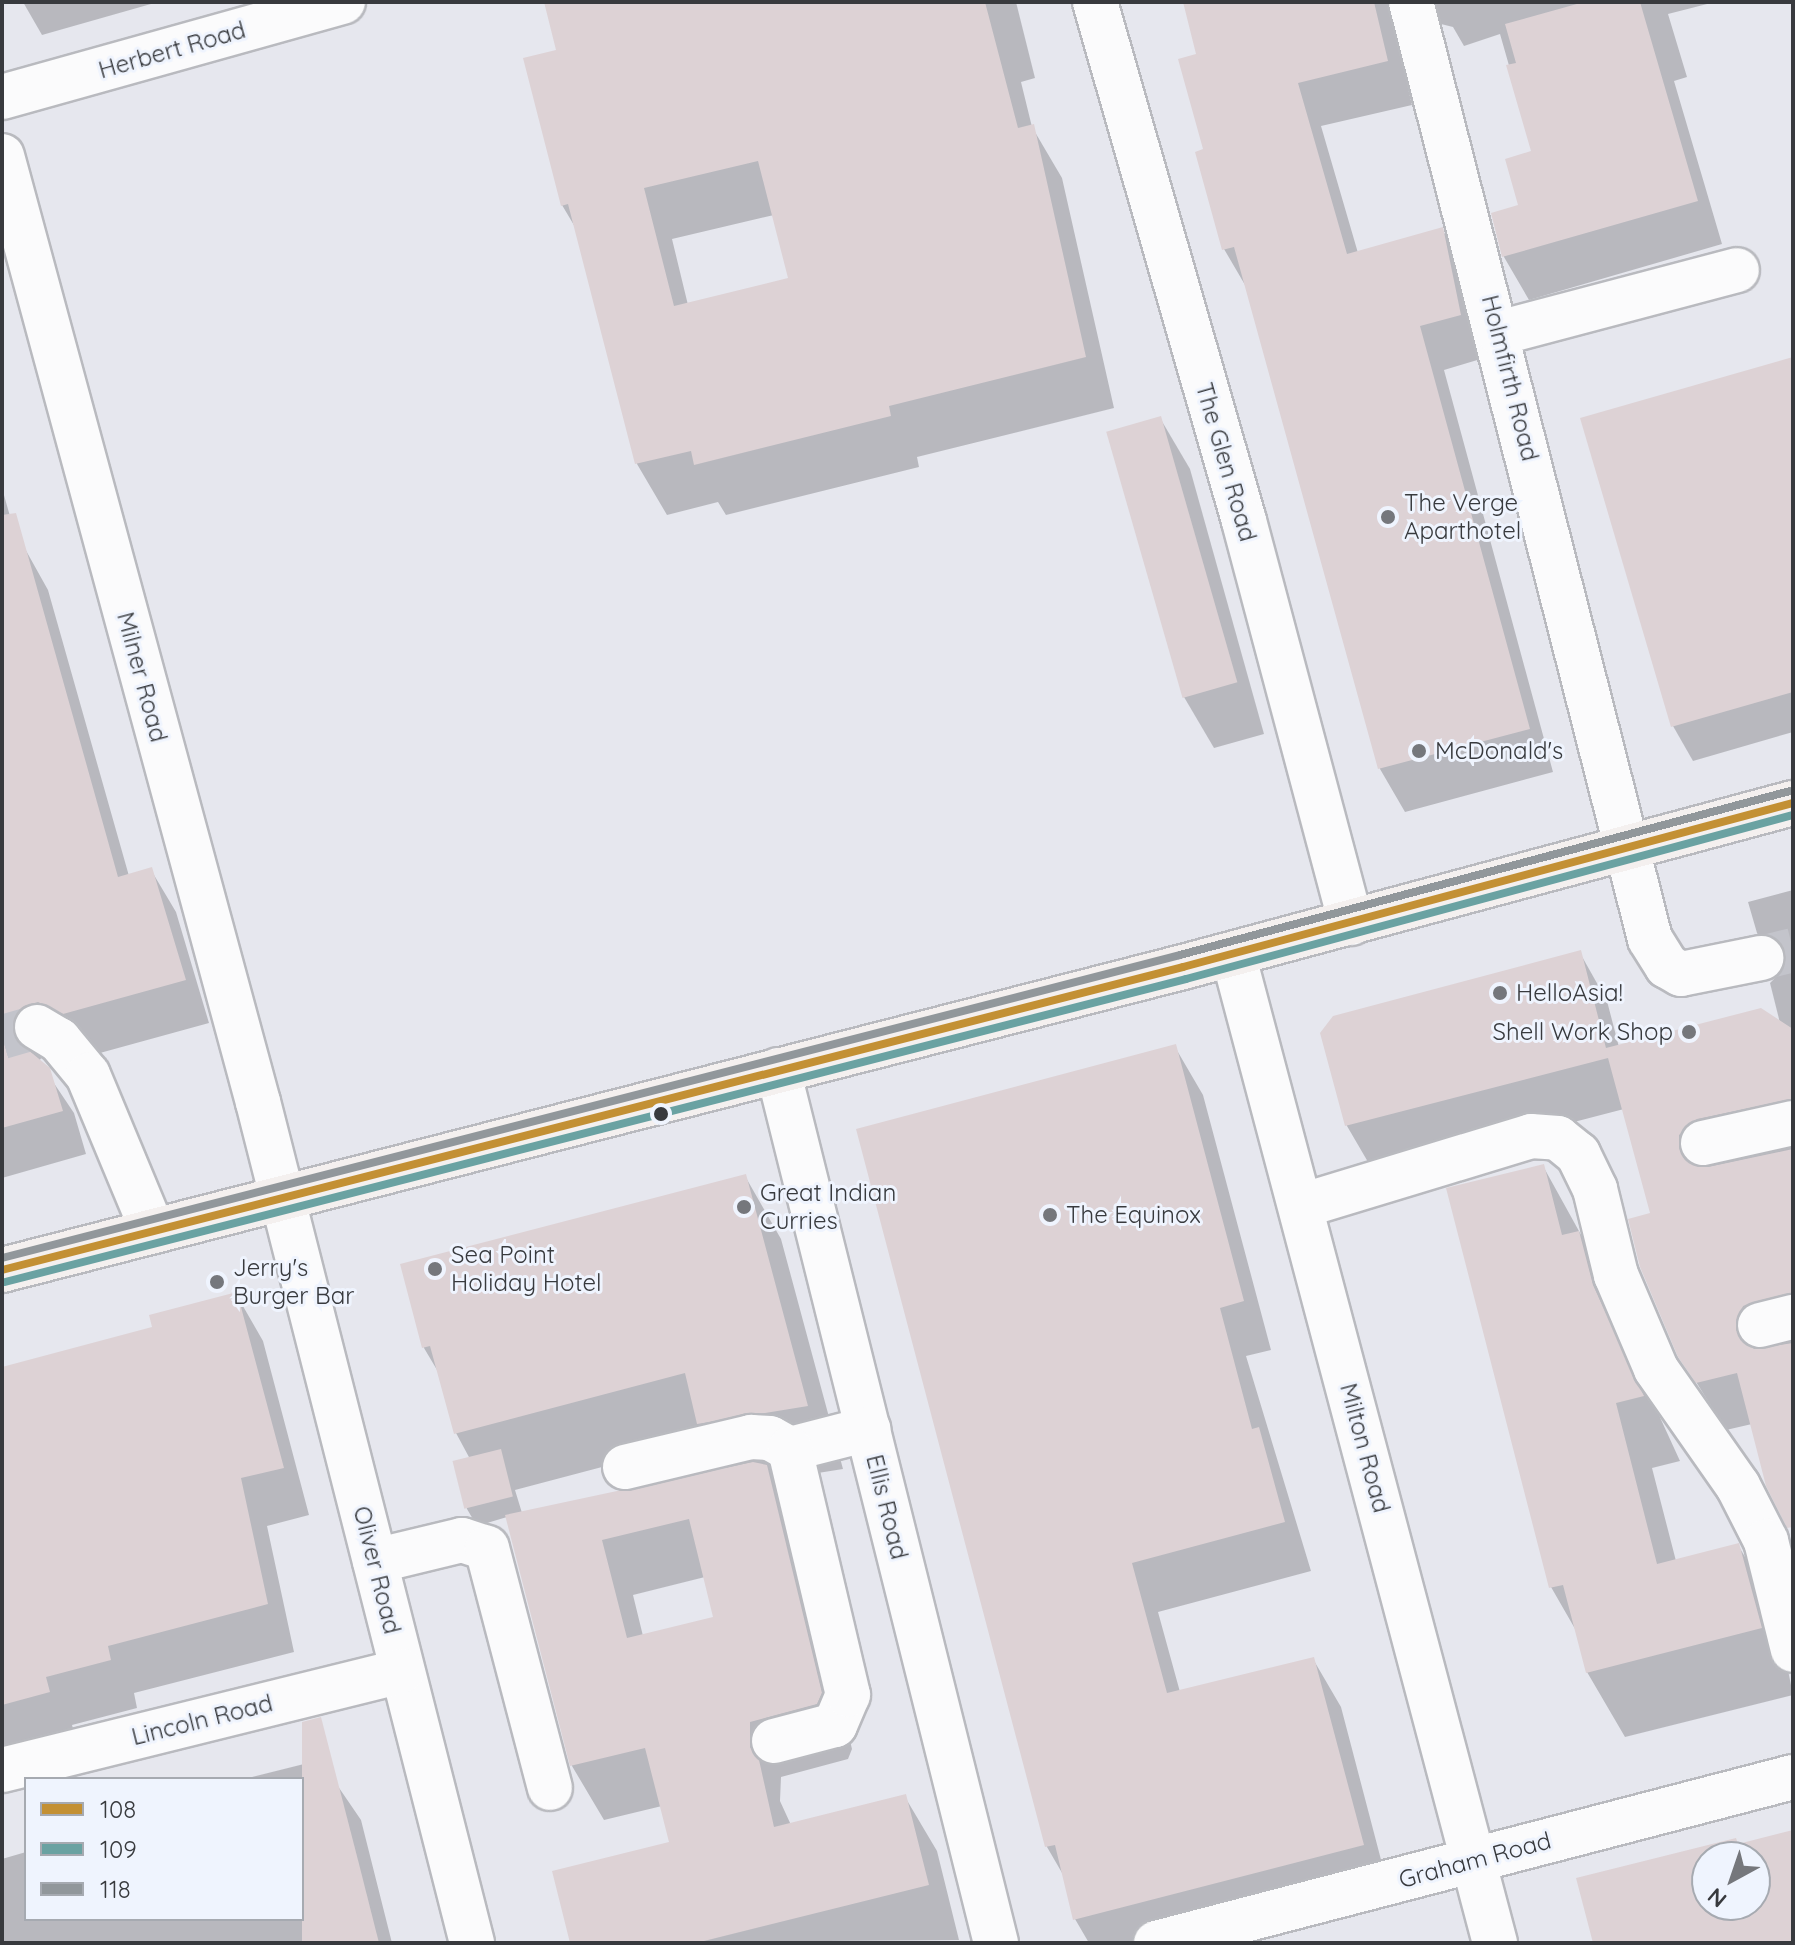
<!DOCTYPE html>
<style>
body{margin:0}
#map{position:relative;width:1795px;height:1945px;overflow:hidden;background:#e6e7ee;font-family:Quicksand,sans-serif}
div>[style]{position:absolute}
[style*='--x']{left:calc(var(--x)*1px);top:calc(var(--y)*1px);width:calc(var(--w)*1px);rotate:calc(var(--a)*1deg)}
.shadow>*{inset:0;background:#0003}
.building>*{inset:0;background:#ddd2d5;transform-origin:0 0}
.minor-tunnel>*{height:44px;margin-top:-22px;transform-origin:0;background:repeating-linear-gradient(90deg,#c3c4cb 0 44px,transparent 0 66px)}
.roads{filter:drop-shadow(2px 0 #b9babf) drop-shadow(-2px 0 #b9babf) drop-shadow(0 2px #b9babf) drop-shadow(0 -2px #b9babf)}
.minor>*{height:44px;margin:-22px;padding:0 22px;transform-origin:22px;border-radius:22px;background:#fbfbfc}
.major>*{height:44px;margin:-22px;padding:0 22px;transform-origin:22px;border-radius:22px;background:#f4f0ef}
.bus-1>*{height:8px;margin:-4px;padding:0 4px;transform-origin:4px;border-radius:4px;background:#c39034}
.bus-2>*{height:8px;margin:-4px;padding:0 4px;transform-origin:4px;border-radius:4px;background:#6aa2a2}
.bus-3>*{height:8px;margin:-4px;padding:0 4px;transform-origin:4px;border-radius:4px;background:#91979b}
.dots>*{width:22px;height:22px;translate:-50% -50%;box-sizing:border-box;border:4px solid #eff4fe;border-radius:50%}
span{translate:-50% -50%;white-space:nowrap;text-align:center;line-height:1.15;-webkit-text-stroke:6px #eff4fe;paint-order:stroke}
.street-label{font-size:24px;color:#383a3e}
.poi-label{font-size:24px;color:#383a3e}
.left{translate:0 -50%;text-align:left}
.right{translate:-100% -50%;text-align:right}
.frame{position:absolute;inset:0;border:4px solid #383a3e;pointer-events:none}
.legend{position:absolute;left:24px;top:1777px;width:280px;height:144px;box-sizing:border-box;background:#eff4fe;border:2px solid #a6aab1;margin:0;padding:10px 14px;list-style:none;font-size:24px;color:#383a3e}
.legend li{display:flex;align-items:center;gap:16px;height:40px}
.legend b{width:40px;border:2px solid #a6aab1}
.north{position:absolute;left:1691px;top:1841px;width:80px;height:80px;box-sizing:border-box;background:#eff4fe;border:2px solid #a6aab1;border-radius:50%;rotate:220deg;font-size:22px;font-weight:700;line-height:32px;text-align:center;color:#383a3e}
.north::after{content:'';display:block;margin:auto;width:28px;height:36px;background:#75777c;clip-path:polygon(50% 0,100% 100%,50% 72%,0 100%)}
</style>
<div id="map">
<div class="shadow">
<i style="clip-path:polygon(23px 2px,158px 2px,42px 35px)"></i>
<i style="clip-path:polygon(evenodd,546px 2px,1016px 2px,1035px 78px,1021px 82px,1032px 127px,1062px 178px,1114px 408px,917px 457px,919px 467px,726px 515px,718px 502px,667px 515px,637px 464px,578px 232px,562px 205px,559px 51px,546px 2px,774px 215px,790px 279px,688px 305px,672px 239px,774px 215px)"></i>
<i style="clip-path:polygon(1185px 2px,1715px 2px,1668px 14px,1687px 77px,1674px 81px,1722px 244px,1529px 300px,1504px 257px,1493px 214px,1520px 207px,1534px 153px,1500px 34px,1464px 46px,1453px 27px,1429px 21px,1413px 63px,1403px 66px,1412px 105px,1321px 126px,1358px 253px,1442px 229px,1467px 272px,1484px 358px,1444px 370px,1553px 772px,1405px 812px,1380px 769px,1248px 290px,1224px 249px,1197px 153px,1205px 151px,1198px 56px)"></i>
<i style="clip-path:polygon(1793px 359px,1793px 732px,1693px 761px,1673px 726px)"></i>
<i style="clip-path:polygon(1160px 418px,1190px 469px,1264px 734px,1214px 748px,1184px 697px)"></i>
<i style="clip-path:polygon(2px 488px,19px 548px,24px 547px,48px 590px,129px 876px,151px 870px,176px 912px,209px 1023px,89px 1056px,49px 1048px,39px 1061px,74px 1113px,86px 1154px,2px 1178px)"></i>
<i style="clip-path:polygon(1793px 890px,1793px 1529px,1771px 1491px,1752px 1424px,1726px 1430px,1680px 1356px,1652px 1215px,1624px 1109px,1375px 1174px,1347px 1126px,1322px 1033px,1580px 953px,1607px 1001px,1619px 1047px,1780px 1023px,1770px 983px,1780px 973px,1757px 933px,1748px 902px)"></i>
<i style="clip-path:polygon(1175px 1047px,1203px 1095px,1271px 1350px,1246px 1356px,1311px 1571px,1158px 1612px,1180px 1692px,1313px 1659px,1341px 1707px,1390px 1894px,1198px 1943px,1089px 1943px,1075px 1919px,1065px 1878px,1047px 1847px,858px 1131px)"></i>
<i style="clip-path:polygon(1543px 1166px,1616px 1298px,1630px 1352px,1680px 1461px,1652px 1468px,1676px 1561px,1738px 1545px,1776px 1610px,1793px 1695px,1625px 1737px,1587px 1672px,1578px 1634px,1551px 1587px)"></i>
<i style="clip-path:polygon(evenodd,745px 1176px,781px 1239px,843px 1469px,774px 1480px,798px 1522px,852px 1749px,848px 1759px,781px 1777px,780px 1801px,791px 1825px,905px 1797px,937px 1851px,959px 1940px,572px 1943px,671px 1844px,662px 1806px,604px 1820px,572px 1766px,507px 1517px,477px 1526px,467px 1509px,454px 1463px,470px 1459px,456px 1433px,440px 1375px,424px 1348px,402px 1266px,745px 1176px,708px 1439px,726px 1471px,522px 1513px,515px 1490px,708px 1439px,745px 1176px,705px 1577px,716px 1618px,643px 1636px,633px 1595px,705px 1577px)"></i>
<i style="clip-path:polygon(236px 1294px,263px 1341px,309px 1515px,267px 1526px,294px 1652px,134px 1693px,137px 1708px,72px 1725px,76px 1739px,2px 1759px,2px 1369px,154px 1328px)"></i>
<i style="clip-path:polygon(320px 1760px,361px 1820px,392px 1943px,2px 1943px,2px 1859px,26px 1852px,26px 1919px,302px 1919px,302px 1779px,244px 1779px)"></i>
</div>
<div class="building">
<i style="clip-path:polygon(evenodd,544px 2px,985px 2px,1018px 128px,1034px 124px,1086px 357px,889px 406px,891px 416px,694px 465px,691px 451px,635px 464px,568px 204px,561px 206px,523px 58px,556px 50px,544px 2px,758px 161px,788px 278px,674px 306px,644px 188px,758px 161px)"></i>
<i style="clip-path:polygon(1183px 2px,1374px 2px,1388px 61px,1298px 83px,1347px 254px,1443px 227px,1461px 315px,1420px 326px,1530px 729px,1378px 769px,1234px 247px,1222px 250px,1195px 152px,1203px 149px,1178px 59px,1196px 54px)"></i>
<i style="clip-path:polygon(1584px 2px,1640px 2px,1698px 201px,1502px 257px,1491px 213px,1518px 205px,1505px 159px,1531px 151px,1506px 65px,1516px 63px,1505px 24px)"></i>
<i style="clip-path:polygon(1793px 357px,1793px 692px,1671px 727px,1580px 418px)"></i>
<i style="left:1161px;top:416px;width:277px;height:57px;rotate:74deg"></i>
<i style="clip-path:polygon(16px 513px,118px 877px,152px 867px,186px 980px,63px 1014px,38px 1002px,24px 1006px,15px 1015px,15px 1039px,50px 1068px,63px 1111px,2px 1128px,2px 515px)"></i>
<i style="clip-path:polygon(1581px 950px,1606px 1048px,1761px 1008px,1793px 1029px,1793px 1099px,1697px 1119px,1679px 1135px,1679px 1148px,1685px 1160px,1708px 1167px,1793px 1149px,1793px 1293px,1743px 1306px,1736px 1330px,1754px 1349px,1793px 1343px,1793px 1527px,1787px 1528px,1766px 1486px,1737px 1373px,1696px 1383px,1678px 1357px,1640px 1267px,1628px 1219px,1650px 1213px,1608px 1058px,1345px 1126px,1320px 1033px,1333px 1016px)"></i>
<i style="clip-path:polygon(1176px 1044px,1244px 1301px,1220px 1308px,1252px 1429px,1259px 1427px,1285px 1522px,1132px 1563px,1167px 1693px,1314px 1657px,1364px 1845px,1073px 1920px,1055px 1845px,1045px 1847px,856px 1129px)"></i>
<i style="clip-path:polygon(1544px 1164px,1562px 1235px,1579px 1231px,1593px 1285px,1644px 1396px,1616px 1403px,1657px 1564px,1739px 1543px,1762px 1628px,1586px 1673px,1563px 1585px,1549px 1588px,1446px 1188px)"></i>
<i style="clip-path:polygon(746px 1174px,808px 1406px,697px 1424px,685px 1373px,454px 1434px,430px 1346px,422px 1348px,400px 1264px)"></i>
<i style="clip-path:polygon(237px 1292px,284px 1468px,241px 1478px,268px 1604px,108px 1646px,111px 1660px,46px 1677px,50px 1692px,2px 1705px,2px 1367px,152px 1327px,149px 1315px)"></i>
<i style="left:501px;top:1449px;width:49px;height:50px;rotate:76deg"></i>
<i style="clip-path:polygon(evenodd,753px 1462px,767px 1465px,822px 1693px,817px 1704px,750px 1722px,750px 1747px,759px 1760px,774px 1827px,906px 1794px,929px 1885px,696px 1943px,570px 1943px,552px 1871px,669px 1842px,645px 1748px,570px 1766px,505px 1515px,753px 1462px,689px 1519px,713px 1617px,627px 1638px,602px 1540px,689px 1519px)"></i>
<i style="clip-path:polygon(321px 1717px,359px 1864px,379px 1943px,302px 1943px,302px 1722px)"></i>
<i style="clip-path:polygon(evenodd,1793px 1830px,1793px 1943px,1593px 1943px,1576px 1878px,1736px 1838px,1738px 1844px,1793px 1830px,1707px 1857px,1755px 1857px,1755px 1905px,1707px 1905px,1707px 1857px)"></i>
</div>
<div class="minor-tunnel">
<i style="--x:1761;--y:958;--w:33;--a:-14"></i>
<i style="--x:2;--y:1037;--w:36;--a:-16"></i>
</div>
<div class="roads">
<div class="minor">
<i style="--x:1095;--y:2;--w:540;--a:73.98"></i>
<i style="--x:1244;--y:521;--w:416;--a:75.1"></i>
<i style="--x:1411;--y:2;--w:967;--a:75.69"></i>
<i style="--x:1650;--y:939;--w:32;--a:58"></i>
<i style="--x:1667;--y:966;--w:16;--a:30"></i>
<i style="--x:1681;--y:974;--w:82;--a:-11.3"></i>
<i style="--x:2;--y:97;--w:354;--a:-15.6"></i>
<i style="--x:2;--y:156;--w:980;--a:74.86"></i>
<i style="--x:258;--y:1102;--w:868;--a:75.72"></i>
<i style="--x:1499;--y:333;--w:246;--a:-14.8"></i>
<i style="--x:1233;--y:954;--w:1023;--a:75.16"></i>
<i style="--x:37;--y:1027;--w:26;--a:31"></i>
<i style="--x:59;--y:1040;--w:45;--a:50.4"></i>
<i style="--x:88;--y:1075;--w:169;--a:67.4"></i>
<i style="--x:778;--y:1070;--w:900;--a:75.98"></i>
<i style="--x:1703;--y:1143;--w:92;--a:-12.5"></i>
<i style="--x:1301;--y:1206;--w:240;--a:-16.9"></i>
<i style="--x:1531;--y:1136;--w:27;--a:4"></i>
<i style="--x:1558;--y:1138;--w:26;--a:39"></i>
<i style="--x:1578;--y:1154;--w:39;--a:64"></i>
<i style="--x:1595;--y:1189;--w:89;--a:76.3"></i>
<i style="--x:1616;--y:1275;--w:102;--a:66.9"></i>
<i style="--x:1656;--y:1369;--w:143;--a:55"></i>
<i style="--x:1738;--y:1486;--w:62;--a:63"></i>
<i style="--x:1766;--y:1541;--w:112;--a:76.1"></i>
<i style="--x:1760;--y:1325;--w:34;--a:-14"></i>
<i style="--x:625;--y:1467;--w:130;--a:-13.4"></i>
<i style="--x:751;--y:1437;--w:19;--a:3"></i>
<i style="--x:770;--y:1438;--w:23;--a:29"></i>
<i style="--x:790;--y:1449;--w:81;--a:-14.4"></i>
<i style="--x:375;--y:1561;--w:89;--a:-13.6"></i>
<i style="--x:462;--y:1540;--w:26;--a:18"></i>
<i style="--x:487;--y:1548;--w:248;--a:75.3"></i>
<i style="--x:774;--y:1741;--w:63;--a:-14.7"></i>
<i style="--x:835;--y:1725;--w:33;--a:-67"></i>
<i style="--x:848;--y:1695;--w:253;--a:-103.3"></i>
<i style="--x:2;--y:1770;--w:412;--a:-13.9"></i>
<i style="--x:1156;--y:1943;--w:658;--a:-14.61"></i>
</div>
<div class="major">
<i style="--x:2;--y:1270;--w:1219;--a:-14.39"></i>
<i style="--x:1183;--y:967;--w:632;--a:-15.05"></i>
</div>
</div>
<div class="bus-1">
<i style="--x:2;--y:1270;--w:1219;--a:-14.39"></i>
<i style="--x:1183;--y:967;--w:632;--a:-15.05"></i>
</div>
<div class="bus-2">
<i style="--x:5;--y:1282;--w:1219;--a:-14.39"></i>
<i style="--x:1186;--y:979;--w:629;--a:-15.12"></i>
</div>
<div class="bus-3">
<i style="--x:2;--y:1258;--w:1216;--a:-14.42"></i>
<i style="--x:1180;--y:955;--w:632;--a:-15.05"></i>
</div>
<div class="dots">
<i style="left:1388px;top:517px;background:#75777c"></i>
<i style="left:1419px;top:751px;background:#75777c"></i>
<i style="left:1500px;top:993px;background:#75777c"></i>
<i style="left:1689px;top:1032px;background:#75777c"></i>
<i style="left:661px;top:1114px;background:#383a3e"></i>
<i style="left:744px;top:1207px;background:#75777c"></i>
<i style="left:1050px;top:1215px;background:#75777c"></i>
<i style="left:435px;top:1269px;background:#75777c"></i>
<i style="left:217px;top:1282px;background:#75777c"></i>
</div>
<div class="street-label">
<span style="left:172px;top:50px;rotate:-16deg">Herbert Road</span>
<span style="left:1510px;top:378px;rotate:76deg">Holmfirth Road</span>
<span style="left:1226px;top:462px;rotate:74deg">The Glen Road</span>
<span style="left:142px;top:677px;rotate:75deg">Milner Road</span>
<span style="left:1365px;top:1448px;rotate:75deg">Milton Road</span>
<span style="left:887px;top:1507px;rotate:76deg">Ellis Road</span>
<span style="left:377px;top:1570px;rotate:76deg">Oliver Road</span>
<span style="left:202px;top:1720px;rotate:-14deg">Lincoln Road</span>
<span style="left:1475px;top:1860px;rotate:-15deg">Graham Road</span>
</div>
<div class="poi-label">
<span class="left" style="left:1404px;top:517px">The Verge<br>Aparthotel</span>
<span class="left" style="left:1435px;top:751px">McDonald's</span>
<span class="left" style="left:1516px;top:993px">HelloAsia!</span>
<span class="right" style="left:1673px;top:1032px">Shell Work Shop</span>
<span class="left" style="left:760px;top:1207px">Great Indian<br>Curries</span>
<span class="left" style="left:1066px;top:1215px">The Equinox</span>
<span class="left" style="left:451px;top:1269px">Sea Point<br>Holiday Hotel</span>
<span class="left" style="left:233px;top:1282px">Jerry's<br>Burger Bar</span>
</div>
<div class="frame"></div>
<ul class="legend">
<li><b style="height:10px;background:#c39034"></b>108</li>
<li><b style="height:10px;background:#6aa2a2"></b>109</li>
<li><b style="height:10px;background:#91979b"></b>118</li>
</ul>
<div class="north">N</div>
</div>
